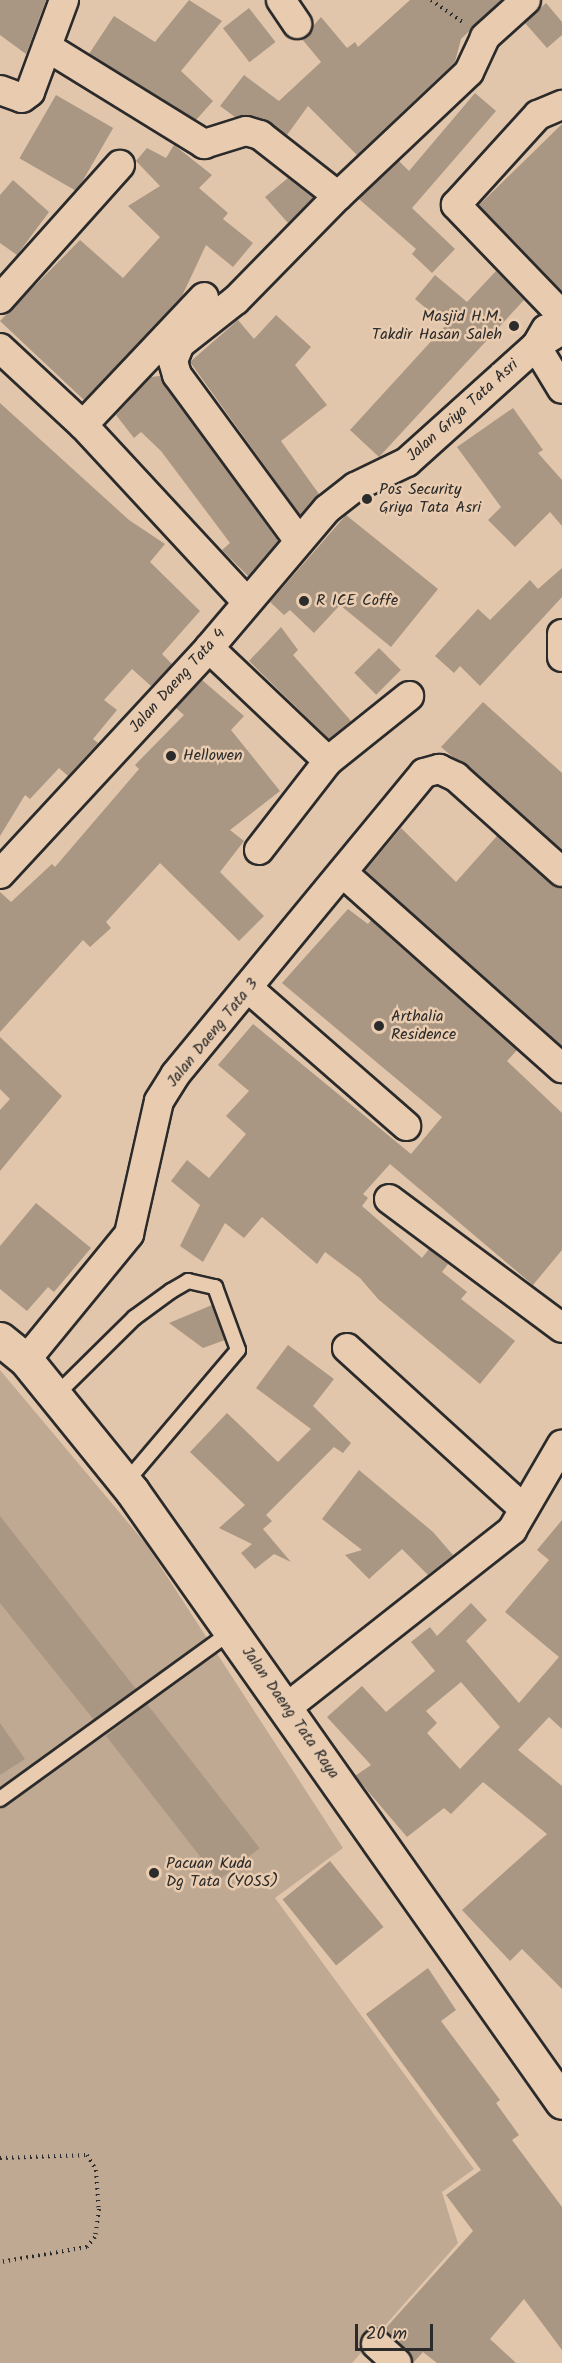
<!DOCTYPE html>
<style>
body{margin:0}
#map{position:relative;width:562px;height:2363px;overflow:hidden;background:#e1c6ab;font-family:Kalam,sans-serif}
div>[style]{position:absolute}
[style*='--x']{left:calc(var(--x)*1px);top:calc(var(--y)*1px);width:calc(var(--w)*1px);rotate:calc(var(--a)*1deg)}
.green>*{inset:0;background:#c0a993}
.building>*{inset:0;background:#a99683;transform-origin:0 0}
.path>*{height:4px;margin-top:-2px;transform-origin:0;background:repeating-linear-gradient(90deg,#2b2b2b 0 1.5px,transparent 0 6px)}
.roads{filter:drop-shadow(2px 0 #2b2b2b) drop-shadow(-2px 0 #2b2b2b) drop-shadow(0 2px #2b2b2b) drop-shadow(0 -2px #2b2b2b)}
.lane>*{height:14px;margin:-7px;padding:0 7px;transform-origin:7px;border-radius:7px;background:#e9ccb0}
.street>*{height:28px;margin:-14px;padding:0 14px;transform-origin:14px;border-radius:14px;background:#e9ccb0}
.primary>*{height:33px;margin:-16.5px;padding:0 16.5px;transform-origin:16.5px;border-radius:16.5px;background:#e9ccb0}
.dots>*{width:16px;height:16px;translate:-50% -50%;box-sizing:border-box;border:3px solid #e9ccb0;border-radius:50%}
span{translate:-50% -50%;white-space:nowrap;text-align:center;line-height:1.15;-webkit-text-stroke:5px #e9ccb0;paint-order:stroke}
.poi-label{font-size:16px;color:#2b2b2b}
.right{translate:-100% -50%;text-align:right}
.left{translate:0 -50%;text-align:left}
.street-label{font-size:16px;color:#2b2b2b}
.scale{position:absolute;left:355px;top:2324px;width:78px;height:27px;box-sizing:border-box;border:3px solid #2b2b2b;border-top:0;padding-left:8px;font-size:18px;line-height:21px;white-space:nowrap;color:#2b2b2b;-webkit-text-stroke:4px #e9ccb0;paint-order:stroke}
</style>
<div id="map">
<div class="green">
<i style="clip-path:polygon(0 1370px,146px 1544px,343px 1848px,275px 1898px,474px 2169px,442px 2192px,458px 2243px,352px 2363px,0 2363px)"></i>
</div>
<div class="building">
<i style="clip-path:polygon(0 0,46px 0,26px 54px,0 35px)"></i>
<i style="clip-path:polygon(189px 0,222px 21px,181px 71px,213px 101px,196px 120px,89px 54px,114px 16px,155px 42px)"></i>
<i style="clip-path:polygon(410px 0,501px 0,461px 39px,455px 62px,357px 155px,308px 106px,287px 135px,265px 119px,235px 117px,220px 106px,244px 75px,279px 101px,321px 62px,302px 39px,321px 17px,347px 48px,355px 42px,358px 47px)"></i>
<i style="clip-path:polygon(546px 3px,562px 22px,562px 35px,547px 48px,525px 23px)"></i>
<i style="left:249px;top:8px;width:43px;height:33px;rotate:52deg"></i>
<i style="clip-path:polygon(475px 93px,496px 111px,412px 208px,455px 249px,432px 273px,412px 254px,416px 249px,359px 199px,399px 161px,409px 171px)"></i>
<i style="left:56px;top:95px;width:66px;height:73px;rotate:30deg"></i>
<i style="clip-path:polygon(562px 124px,562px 291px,479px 205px)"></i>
<i style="clip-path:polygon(174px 145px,212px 175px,199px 188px,228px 213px,223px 219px,253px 243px,233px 267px,206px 245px,182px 296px,84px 400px,0 321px,80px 240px,123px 278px,160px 237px,128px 206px,160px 186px,136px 161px,147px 148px,166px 158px)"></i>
<i style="clip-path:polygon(288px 178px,313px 198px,288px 223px,265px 197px)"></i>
<i style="clip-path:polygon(13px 180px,49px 212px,17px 255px,0 243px,0 195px)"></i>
<i style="clip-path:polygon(496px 271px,524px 300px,379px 457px,350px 430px,446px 325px,415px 299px,435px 275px,467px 302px)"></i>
<i style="clip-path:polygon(276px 315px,311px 347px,295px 365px,327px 405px,281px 441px,319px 494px,300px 515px,190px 362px,238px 320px,254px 339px)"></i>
<i style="clip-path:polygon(160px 376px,278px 541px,248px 576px,222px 550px,230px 543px,161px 451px,141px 432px,134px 438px,116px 415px,151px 377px)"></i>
<i style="clip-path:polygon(0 403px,129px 520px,165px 544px,150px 562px,200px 611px,162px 654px,172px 664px,151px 686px,132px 669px,104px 700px,117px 710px,93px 739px,98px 743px,68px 776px,59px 768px,30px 799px,25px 795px,0 836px)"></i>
<i style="clip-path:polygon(513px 408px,543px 450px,538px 453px,562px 480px,562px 526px,550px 512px,515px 547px,488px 520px,501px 507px,457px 447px)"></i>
<i style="clip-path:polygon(346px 515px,438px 589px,391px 647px,340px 605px,314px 633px,290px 610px,284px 615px,270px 602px)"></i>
<i style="clip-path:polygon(562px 568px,562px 597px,480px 686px,460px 666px,454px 673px,435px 656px,478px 609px,490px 620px,530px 580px,538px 589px)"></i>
<i style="clip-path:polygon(281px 627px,298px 650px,293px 655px,351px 721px,329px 739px,249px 661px)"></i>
<i style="left:379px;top:648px;width:31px;height:35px;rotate:45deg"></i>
<i style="clip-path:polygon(202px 680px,244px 716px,231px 730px,280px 791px,230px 830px,244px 841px,220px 872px,264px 916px,239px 941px,160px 863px,106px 922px,111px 928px,90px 947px,83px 940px,0 1032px,0 892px,11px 902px,52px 864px,55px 867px,139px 769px,135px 765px,184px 715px,176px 708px)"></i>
<i style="clip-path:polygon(483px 702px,562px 773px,562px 850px,441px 747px)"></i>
<i style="clip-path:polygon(401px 828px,456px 882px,497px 836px,562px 888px,562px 1046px,365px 871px)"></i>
<i style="clip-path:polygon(348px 909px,368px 924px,371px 920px,517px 1050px,507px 1061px,562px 1113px,562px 1250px,533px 1285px,390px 1164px,363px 1194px,368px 1198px,362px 1206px,422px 1258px,429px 1249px,448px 1264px,442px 1272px,467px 1292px,461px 1299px,515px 1341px,480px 1384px,378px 1299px,360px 1278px,325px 1252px,317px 1264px,262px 1217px,244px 1238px,225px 1223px,203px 1262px,180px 1246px,200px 1205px,171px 1181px,187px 1160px,209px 1178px,246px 1134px,226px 1116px,249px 1091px,218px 1065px,253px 1024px,411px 1154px,442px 1117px,282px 983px)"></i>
<i style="clip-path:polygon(0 1037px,62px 1096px,0 1171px,0 1110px,10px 1099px,0 1089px)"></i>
<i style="clip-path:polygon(36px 1203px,91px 1248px,54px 1292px,48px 1287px,27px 1311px,0 1289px,0 1246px)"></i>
<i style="clip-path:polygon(212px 1305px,225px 1340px,203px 1348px,169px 1323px)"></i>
<i style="clip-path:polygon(288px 1345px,334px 1379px,313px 1406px,351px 1443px,343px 1453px,334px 1447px,266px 1515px,272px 1521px,263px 1529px,291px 1562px,274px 1554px,255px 1569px,241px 1553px,252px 1544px,219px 1528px,245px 1505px,190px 1452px,227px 1413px,278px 1462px,311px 1429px,256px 1388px)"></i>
<i style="clip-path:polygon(359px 1470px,433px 1532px,453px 1555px,428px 1575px,402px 1549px,369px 1579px,345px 1555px,362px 1550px,322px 1519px)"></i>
<i style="clip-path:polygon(0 1516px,136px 1689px,94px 1720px,0 1603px)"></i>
<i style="clip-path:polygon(evenodd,562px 1520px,562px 1729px,549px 1717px,518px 1750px,562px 1786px,562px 1989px,522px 1949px,510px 1961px,462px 1910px,547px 1834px,483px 1782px,451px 1814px,444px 1808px,407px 1837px,355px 1776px,371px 1765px,327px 1717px,362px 1686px,386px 1712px,435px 1671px,411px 1642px,430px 1627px,437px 1636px,471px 1603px,487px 1620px,466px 1641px,519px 1703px,559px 1657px,505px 1612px,549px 1560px,537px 1550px,562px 1520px,461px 1682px,500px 1727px,460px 1769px,427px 1733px,437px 1723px,426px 1711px,461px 1682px)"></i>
<i style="left:147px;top:1704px;width:183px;height:52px;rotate:52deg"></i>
<i style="clip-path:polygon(0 1723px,25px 1759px,0 1775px)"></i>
<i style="left:330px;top:1861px;width:85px;height:61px;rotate:51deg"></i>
<i style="clip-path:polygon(428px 1968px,456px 2010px,441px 2021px,500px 2100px,496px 2103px,519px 2135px,512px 2140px,562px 2207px,562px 2350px,524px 2299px,490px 2339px,516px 2363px,437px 2363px,423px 2352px,413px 2363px,384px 2330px,473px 2231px,446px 2195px,481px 2170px,366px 2014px)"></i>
</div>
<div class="path">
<i style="--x:431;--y:0;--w:40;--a:34.9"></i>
<i style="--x:0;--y:2158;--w:87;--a:-2"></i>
<i style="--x:87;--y:2155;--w:17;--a:59"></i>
<i style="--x:96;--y:2170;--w:39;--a:86"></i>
<i style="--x:99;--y:2209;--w:28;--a:98"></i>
<i style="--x:95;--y:2237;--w:13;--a:129"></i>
<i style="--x:87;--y:2247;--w:88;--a:170.2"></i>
</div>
<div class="roads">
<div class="lane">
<i style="--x:56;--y:1395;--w:110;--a:-44.6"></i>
<i style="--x:134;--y:1318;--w:46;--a:-36.1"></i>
<i style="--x:171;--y:1291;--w:20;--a:-30"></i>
<i style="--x:188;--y:1281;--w:28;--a:13"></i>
<i style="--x:215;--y:1287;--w:67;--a:69.9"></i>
<i style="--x:238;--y:1350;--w:173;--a:130.3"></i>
<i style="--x:0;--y:1799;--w:286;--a:-35.9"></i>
</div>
<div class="street">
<i style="--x:281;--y:0;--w:29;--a:56"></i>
<i style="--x:47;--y:47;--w:185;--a:31.7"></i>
<i style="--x:204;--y:144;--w:44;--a:-17.2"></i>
<i style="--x:246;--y:131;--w:15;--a:16"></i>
<i style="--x:260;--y:135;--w:99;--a:38"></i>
<i style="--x:338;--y:196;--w:180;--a:-43.4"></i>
<i style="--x:469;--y:72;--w:38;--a:-65"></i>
<i style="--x:485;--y:37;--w:55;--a:-42.1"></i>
<i style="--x:0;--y:90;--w:23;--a:20"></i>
<i style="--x:22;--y:98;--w:10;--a:-37"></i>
<i style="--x:30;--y:92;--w:98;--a:-69.7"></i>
<i style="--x:0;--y:299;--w:180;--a:-48.2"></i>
<i style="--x:557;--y:310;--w:146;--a:-133.9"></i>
<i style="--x:456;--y:205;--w:122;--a:-47.7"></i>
<i style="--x:538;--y:115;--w:26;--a:-23"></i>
<i style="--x:546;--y:329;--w:20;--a:120"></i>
<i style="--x:536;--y:346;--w:50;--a:58.8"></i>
<i style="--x:0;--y:348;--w:113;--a:42.9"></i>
<i style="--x:83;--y:425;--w:241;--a:47.2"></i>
<i style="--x:83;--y:425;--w:176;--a:-46.6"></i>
<i style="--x:299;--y:541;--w:206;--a:-126.3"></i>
<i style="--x:177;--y:375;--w:15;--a:-106"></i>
<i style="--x:173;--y:361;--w:18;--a:-68"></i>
<i style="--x:180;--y:344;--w:71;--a:-38.2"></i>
<i style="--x:236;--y:300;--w:146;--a:-45.6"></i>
<i style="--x:562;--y:634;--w:23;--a:90"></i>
<i style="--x:209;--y:648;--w:164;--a:43.5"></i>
<i style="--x:328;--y:761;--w:104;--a:-38.7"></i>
<i style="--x:259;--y:850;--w:113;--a:-52.2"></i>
<i style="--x:0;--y:874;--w:308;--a:-47.2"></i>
<i style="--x:209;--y:648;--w:182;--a:-49.7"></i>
<i style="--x:327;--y:509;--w:36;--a:-38"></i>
<i style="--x:355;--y:487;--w:58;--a:-25.7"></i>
<i style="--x:407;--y:462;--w:173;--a:-42"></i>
<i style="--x:536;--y:346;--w:31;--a:-32"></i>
<i style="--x:344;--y:874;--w:292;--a:41.7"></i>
<i style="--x:248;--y:988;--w:210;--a:41.1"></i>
<i style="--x:389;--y:1199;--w:216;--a:36.7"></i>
<i style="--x:347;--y:1348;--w:239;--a:42.3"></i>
<i style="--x:26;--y:1360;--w:163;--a:-50.7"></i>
<i style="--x:129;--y:1234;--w:136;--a:-77.3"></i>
<i style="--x:159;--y:1101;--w:31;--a:-58"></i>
<i style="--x:175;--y:1075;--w:391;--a:-50.5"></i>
<i style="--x:424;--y:773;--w:16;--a:-15"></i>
<i style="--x:439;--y:769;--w:19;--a:25"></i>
<i style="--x:456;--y:777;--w:142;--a:41.9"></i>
<i style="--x:286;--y:1708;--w:288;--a:-38.2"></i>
<i style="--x:512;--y:1530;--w:99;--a:-59.8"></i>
<i style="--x:376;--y:2344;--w:28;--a:42"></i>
</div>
<div class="primary">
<i style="--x:0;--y:1339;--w:33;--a:39"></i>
<i style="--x:26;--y:1360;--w:169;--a:51"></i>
<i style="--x:132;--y:1491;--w:747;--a:54.86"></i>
</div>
</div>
<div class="dots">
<i style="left:514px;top:326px;background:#2b2b2b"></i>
<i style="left:367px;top:499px;background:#2b2b2b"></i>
<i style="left:304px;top:601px;background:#2b2b2b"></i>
<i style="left:171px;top:756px;background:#2b2b2b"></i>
<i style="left:379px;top:1026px;background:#2b2b2b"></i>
<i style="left:154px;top:1873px;background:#2b2b2b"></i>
</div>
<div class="poi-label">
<span class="right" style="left:502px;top:326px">Masjid H.M.<br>Takdir Hasan Saleh</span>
<span class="left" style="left:379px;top:499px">Pos Security<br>Griya Tata Asri</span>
<span class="left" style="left:316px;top:601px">R ICE Coffe</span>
<span class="left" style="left:183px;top:756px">Hellowen</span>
<span class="left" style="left:391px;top:1026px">Arthalia<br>Residence</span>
<span class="left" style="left:166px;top:1873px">Pacuan Kuda<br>Dg Tata (YOSS)</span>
</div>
<div class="street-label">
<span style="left:463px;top:411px;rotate:-42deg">Jalan Griya Tata Asri</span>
<span style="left:178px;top:681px;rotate:-48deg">Jalan Daeng Tata 4</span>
<span style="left:213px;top:1033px;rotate:-51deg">Jalan Daeng Tata 3</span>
<span style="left:290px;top:1713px;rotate:55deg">Jalan Daeng Tata Raya</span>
</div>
<div class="scale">20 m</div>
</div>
